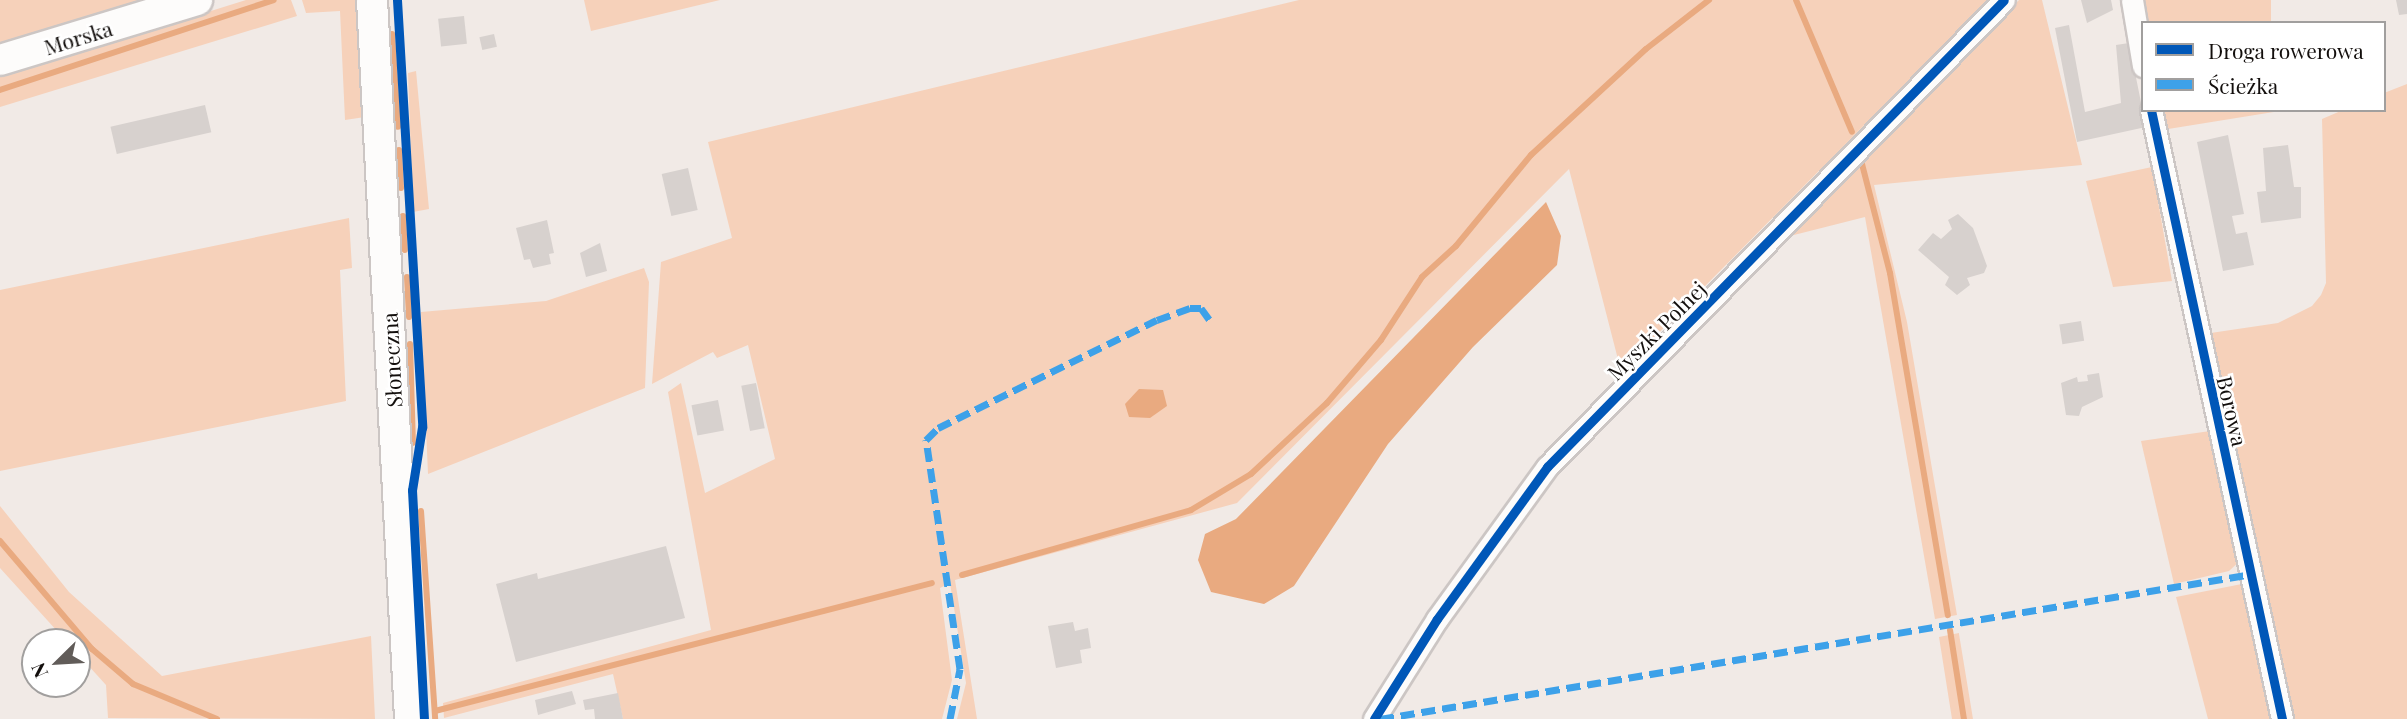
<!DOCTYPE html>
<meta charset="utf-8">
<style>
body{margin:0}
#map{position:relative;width:2407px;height:719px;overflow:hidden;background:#f1eae6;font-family:"Playfair Display",serif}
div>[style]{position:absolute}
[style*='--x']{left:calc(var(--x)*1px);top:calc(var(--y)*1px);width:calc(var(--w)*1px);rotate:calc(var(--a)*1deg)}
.green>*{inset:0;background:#f6d1ba;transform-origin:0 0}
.water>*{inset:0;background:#e9aa80}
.stream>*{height:6px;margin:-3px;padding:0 3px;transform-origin:3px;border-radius:3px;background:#e9aa80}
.building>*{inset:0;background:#d7d1ce;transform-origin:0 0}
.roads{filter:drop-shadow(2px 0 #ccc6c4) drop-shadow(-2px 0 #ccc6c4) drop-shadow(0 2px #ccc6c4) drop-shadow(0 -2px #ccc6c4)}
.minor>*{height:21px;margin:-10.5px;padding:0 10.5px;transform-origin:10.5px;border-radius:10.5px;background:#fdfcfb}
.secondary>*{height:30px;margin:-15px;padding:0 15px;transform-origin:15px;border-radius:15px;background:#fdfcfb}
.quiet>*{height:7px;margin-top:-3.5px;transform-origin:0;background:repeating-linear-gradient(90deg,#3da1e9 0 14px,transparent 0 21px)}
.cycleway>*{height:9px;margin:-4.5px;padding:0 4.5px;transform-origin:4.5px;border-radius:4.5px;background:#0057b8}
span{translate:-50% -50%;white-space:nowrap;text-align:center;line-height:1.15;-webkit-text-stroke:5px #fff;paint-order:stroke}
.street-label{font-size:21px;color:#130f0d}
.legend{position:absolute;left:2141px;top:21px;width:245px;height:91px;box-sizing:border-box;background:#fff;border:2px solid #a19f9e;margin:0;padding:9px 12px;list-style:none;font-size:21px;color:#130f0d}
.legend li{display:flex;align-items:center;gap:14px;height:35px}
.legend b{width:35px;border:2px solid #a19f9e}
.north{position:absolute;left:21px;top:628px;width:70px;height:70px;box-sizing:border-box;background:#fff;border:2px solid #a19f9e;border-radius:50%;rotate:246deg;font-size:19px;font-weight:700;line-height:28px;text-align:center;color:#130f0d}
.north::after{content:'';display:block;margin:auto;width:24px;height:32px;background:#615c59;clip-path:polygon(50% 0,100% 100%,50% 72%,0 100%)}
</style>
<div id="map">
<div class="green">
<i style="clip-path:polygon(0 0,163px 0,0 52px)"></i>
<i style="clip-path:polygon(246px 0,291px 0,297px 16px,0 107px,0 77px)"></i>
<i style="clip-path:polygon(302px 0,355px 0,361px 6px,365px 117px,345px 120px,340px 11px,306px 13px)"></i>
<i style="clip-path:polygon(584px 0,720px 0,591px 31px)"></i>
<i style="clip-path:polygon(1299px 0,1988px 0,1621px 371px,1569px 169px,1237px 503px,955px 580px,977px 719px,957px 719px,966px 683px,950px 583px,940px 588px,952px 680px,942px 719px,623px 719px,613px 674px,444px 718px,443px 703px,711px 630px,668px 392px,681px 383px,705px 493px,775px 459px,748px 345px,717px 358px,713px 352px,652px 384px,661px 262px,732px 238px,708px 142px)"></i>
<i style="clip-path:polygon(2019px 0,2042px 0,2082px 165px,1874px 185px,1907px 322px,1957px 615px,1935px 619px,1865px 217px,1790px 236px)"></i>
<i style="left:2139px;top:0;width:132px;height:23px"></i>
<i style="clip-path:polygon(416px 71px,429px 209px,413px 212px,408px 73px)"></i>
<i style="clip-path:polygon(2407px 84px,2407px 719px,2289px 719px,2204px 334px,2278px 323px,2312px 306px,2321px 295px,2326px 283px,2322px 119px,2343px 110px,2384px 110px,2384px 93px)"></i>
<i style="clip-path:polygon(2158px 110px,2286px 110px,2162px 130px)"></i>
<i style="clip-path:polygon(2152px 167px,2172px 281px,2113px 287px,2086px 181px)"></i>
<i style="clip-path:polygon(349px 218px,352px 268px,340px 270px,346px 401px,0 471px,0 290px)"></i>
<i style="clip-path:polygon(644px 268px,649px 282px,645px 388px,428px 474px,421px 312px,546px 301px)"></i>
<i style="clip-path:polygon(2217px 430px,2242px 559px,2229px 571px,2174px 584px,2141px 441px)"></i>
<i style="clip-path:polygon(0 506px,69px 592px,162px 676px,371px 636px,375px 719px,108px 718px,106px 685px,77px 653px,77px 642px,67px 642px,0 568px)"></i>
<i style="clip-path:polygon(2247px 583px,2274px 719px,2208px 719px,2176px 597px)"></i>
<i style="clip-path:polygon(1959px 633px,1959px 634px,1973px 719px,1952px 719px,1939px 637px)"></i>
</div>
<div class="water">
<i style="clip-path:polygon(1546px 202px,1561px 236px,1557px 265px,1473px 347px,1388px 444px,1294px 586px,1264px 604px,1211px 592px,1198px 560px,1205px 534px,1236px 519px)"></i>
<i style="clip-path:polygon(1139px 389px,1163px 390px,1167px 406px,1150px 418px,1129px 417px,1125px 404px)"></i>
</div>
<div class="stream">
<i style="--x:1796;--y:0;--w:143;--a:67"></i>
<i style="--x:392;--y:34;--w:93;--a:86.3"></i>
<i style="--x:0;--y:90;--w:288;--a:-18.2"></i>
<i style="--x:399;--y:150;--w:38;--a:87"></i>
<i style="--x:1862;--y:164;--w:113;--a:75.6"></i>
<i style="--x:1890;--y:273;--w:347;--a:80.4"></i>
<i style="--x:403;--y:216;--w:34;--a:87"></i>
<i style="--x:407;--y:277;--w:40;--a:87.1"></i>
<i style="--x:410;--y:344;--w:99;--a:88.3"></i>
<i style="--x:421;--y:511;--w:208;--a:86.1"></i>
<i style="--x:0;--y:541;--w:142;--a:49.6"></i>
<i style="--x:92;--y:649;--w:54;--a:40.5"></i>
<i style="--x:133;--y:684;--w:91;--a:22.6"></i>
<i style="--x:962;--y:575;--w:238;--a:-15.8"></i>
<i style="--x:1191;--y:510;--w:70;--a:-31"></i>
<i style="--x:1251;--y:474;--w:104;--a:-43.1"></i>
<i style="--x:1327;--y:403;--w:83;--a:-49.4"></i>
<i style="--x:1381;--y:340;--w:75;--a:-56.9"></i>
<i style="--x:1422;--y:277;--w:46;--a:-42.4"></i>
<i style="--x:1456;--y:246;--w:118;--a:-50.5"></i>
<i style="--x:1531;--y:155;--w:156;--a:-42.7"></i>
<i style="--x:1646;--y:49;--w:80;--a:-37.9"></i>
<i style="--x:1950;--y:630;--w:90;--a:81.1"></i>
<i style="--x:435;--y:711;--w:513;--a:-14.44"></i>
</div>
<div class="building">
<i style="clip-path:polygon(2081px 0,2111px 0,2113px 10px,2087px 23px)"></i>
<i style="clip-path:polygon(2396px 0,2407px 0,2407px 14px,2399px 15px)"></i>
<i style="left:464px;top:16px;width:28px;height:26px;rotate:84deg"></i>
<i style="clip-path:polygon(2069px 25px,2085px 112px,2121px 103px,2116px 45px,2129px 43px,2146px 127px,2077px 142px,2055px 28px)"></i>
<i style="left:494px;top:34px;width:13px;height:15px;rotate:77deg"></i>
<i style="left:205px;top:105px;width:28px;height:97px;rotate:77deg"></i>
<i style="clip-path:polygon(2228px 135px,2244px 214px,2232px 216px,2236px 234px,2247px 232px,2254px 265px,2223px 271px,2197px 142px)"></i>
<i style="clip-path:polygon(2288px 145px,2294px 187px,2301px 187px,2301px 218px,2261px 223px,2257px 192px,2266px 191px,2263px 148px)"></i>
<i style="left:688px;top:168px;width:43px;height:27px;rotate:77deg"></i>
<i style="clip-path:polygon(1958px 214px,1973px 228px,1987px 266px,1984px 273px,1967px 278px,1970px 285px,1957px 295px,1945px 285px,1949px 277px,1918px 250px,1933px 233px,1941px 239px,1952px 229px,1948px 220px)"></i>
<i style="clip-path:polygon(547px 220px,554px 253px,549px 254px,551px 264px,533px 268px,530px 259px,524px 260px,516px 228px)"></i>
<i style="clip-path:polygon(600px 243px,607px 271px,586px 277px,580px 253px)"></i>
<i style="left:2081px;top:321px;width:20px;height:22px;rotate:81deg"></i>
<i style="clip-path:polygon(2099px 373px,2103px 397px,2082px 407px,2079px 416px,2066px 415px,2061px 383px,2077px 377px,2078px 382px,2088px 381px,2087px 375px)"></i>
<i style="left:756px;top:383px;width:46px;height:15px;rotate:79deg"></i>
<i style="left:718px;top:400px;width:31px;height:27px;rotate:79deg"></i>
<i style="clip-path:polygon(666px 546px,685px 618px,516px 662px,496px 584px,537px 573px,538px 579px)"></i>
<i style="clip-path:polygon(1073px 622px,1075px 631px,1088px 628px,1091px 648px,1080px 650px,1082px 663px,1056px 668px,1048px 626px)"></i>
<i style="clip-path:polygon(572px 691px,576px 704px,538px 715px,535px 700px)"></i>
<i style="clip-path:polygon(618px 693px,623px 719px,595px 719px,594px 709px,585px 710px,583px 700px)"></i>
</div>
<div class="roads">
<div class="minor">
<i style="--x:2132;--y:0;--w:67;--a:80.5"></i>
<i style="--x:2151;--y:110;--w:623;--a:77.86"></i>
<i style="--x:1374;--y:719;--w:118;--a:-57.8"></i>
<i style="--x:1437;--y:619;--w:188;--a:-54.1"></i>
<i style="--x:1547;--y:467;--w:653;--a:-45.62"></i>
</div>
<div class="secondary">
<i style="--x:372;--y:0;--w:720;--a:86.97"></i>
<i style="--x:0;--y:60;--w:206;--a:-16.9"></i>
</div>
</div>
<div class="quiet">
<i style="--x:950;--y:719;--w:51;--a:-78.7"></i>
<i style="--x:960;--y:669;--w:232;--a:-98.4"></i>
<i style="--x:926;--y:440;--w:17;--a:-45"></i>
<i style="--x:938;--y:428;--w:244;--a:-26.3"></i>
<i style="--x:1157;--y:320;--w:35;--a:-20"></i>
<i style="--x:1190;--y:308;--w:11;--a:0"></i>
<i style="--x:1201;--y:308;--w:14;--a:54"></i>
<i style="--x:1380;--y:719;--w:884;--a:-9.44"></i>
</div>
<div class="cycleway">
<i style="--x:397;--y:0;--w:428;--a:86.6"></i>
<i style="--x:422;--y:427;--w:64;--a:99"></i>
<i style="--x:412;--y:490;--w:229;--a:87"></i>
<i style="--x:2151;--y:110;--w:623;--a:77.86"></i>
<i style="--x:1374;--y:719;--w:118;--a:-57.8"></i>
<i style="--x:1437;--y:619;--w:188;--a:-54.1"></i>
<i style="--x:1547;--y:467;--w:653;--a:-45.62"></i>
</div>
<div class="street-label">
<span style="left:78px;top:37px;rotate:-17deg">Morska</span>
<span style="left:1656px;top:330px;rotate:-45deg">Myszki Polnej</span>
<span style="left:391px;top:360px;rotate:-93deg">Słoneczna</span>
<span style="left:2233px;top:411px;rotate:77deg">Borowa</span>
</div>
<ul class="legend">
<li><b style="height:9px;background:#0057b8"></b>Droga rowerowa</li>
<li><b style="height:9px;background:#3da1e9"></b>Ścieżka</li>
</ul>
<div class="north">N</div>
</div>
